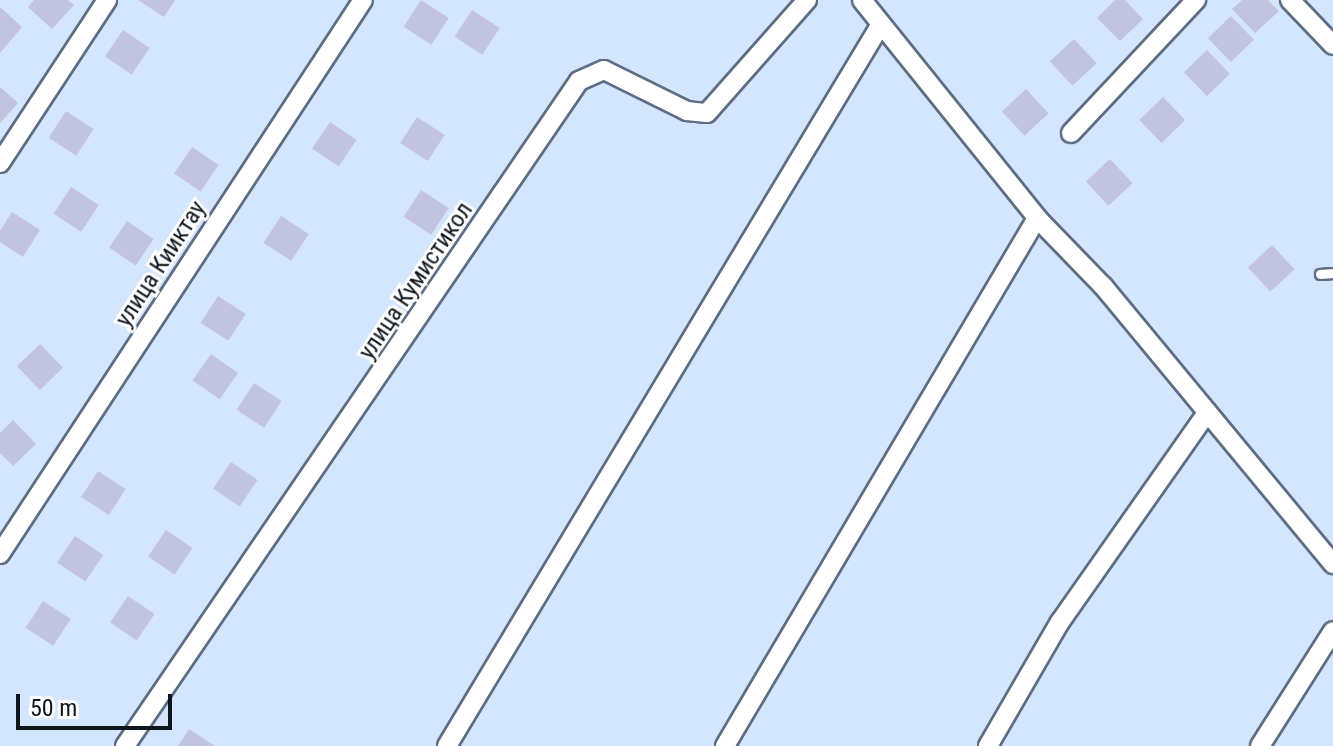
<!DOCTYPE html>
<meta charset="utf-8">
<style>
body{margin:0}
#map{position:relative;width:1333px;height:746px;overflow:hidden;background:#d3e6fe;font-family:"Roboto Condensed",sans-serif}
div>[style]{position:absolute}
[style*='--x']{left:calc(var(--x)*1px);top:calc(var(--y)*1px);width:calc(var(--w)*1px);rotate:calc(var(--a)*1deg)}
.building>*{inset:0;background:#c2c3df;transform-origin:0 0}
.roads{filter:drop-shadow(2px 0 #5d6d83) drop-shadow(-2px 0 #5d6d83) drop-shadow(0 2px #5d6d83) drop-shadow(0 -2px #5d6d83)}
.lane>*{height:9px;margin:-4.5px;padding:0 4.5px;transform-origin:4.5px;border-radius:4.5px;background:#fff}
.street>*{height:18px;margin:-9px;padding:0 9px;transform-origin:9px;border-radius:9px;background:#fff}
span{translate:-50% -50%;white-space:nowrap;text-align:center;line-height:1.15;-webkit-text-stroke:6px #fff;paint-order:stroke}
.street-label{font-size:24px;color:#0f151d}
.scale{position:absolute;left:16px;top:694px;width:156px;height:36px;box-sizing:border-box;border:4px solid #0f151d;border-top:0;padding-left:10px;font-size:24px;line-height:28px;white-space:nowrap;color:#0f151d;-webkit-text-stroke:6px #fff;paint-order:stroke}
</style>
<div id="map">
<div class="building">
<i style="clip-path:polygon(34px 0,68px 0,74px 5px,52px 29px,28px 7px)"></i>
<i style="clip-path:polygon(138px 0,175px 0,164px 17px)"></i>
<i style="left:421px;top:0;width:33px;height:32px;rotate:33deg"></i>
<i style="clip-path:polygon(1115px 0,1125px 0,1143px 19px,1120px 41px,1097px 18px)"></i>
<i style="clip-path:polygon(1242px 0,1268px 0,1279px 11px,1255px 33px,1232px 9px)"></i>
<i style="clip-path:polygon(0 7px,22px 27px,0 53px)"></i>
<i style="left:472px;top:10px;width:33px;height:32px;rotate:33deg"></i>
<i style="left:1231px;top:16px;width:33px;height:32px;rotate:46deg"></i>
<i style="left:123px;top:30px;width:32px;height:32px;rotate:34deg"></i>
<i style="left:1074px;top:39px;width:33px;height:33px;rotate:47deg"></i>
<i style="left:1207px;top:50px;width:33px;height:32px;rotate:46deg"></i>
<i style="clip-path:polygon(0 87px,18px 103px,0 123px)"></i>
<i style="left:1026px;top:89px;width:33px;height:33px;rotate:47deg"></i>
<i style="left:1163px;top:97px;width:32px;height:33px;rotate:46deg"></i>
<i style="left:66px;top:111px;width:33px;height:32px;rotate:33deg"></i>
<i style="left:417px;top:117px;width:33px;height:31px;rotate:33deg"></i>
<i style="left:330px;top:122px;width:32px;height:32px;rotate:34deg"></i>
<i style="left:192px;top:147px;width:32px;height:32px;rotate:34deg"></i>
<i style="left:1110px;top:159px;width:33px;height:33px;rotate:47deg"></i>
<i style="left:71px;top:187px;width:33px;height:32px;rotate:33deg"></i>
<i style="left:421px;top:190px;width:33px;height:32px;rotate:33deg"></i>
<i style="clip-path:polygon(12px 212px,40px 230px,23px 257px,0 242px,0 231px)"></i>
<i style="left:281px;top:216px;width:33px;height:32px;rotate:33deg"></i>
<i style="left:127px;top:221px;width:32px;height:32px;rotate:34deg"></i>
<i style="left:1272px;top:245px;width:33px;height:33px;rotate:47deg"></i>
<i style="left:218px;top:296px;width:33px;height:32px;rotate:33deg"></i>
<i style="left:40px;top:344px;width:33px;height:32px;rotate:46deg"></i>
<i style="left:211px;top:354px;width:33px;height:32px;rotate:35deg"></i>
<i style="left:254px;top:383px;width:33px;height:32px;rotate:33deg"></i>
<i style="clip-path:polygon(13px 420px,36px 444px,13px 466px,0 453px,0 433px)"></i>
<i style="left:231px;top:462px;width:32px;height:32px;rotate:34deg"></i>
<i style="left:98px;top:471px;width:33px;height:31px;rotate:33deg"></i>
<i style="left:166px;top:530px;width:32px;height:32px;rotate:34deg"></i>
<i style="left:75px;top:536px;width:34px;height:32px;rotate:34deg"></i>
<i style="left:128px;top:596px;width:32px;height:32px;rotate:34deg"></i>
<i style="left:43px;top:601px;width:33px;height:32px;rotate:33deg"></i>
<i style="clip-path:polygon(189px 729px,215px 746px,178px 746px)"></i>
</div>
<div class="roads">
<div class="lane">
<i style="--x:1320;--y:274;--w:13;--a:-4"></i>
</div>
<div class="street">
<i style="--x:862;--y:0;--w:280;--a:51.2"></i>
<i style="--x:1037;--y:218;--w:95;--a:45.9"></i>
<i style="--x:1103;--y:286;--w:361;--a:50.4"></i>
<i style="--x:1290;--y:0;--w:62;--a:46.3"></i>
<i style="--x:1071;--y:133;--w:183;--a:-46.8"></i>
<i style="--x:0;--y:163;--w:195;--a:-56.7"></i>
<i style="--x:0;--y:554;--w:662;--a:-56.77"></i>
<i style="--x:125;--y:746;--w:805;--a:-55.68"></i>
<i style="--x:579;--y:81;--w:27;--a:-24"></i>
<i style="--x:604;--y:70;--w:93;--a:26.3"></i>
<i style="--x:687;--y:111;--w:20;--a:6"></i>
<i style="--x:707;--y:113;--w:151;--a:-48.5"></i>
<i style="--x:447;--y:746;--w:842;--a:-58.99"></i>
<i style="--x:725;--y:746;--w:613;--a:-59.42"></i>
<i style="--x:988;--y:746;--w:143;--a:-59.9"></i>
<i style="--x:1060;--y:622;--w:256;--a:-54.9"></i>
<i style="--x:1260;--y:746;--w:136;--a:-57.6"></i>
</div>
</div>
<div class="street-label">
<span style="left:161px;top:264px;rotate:-57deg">улица Кииктау</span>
<span style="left:416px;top:281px;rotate:-56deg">улица Кумистикол</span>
</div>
<div class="scale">50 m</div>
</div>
